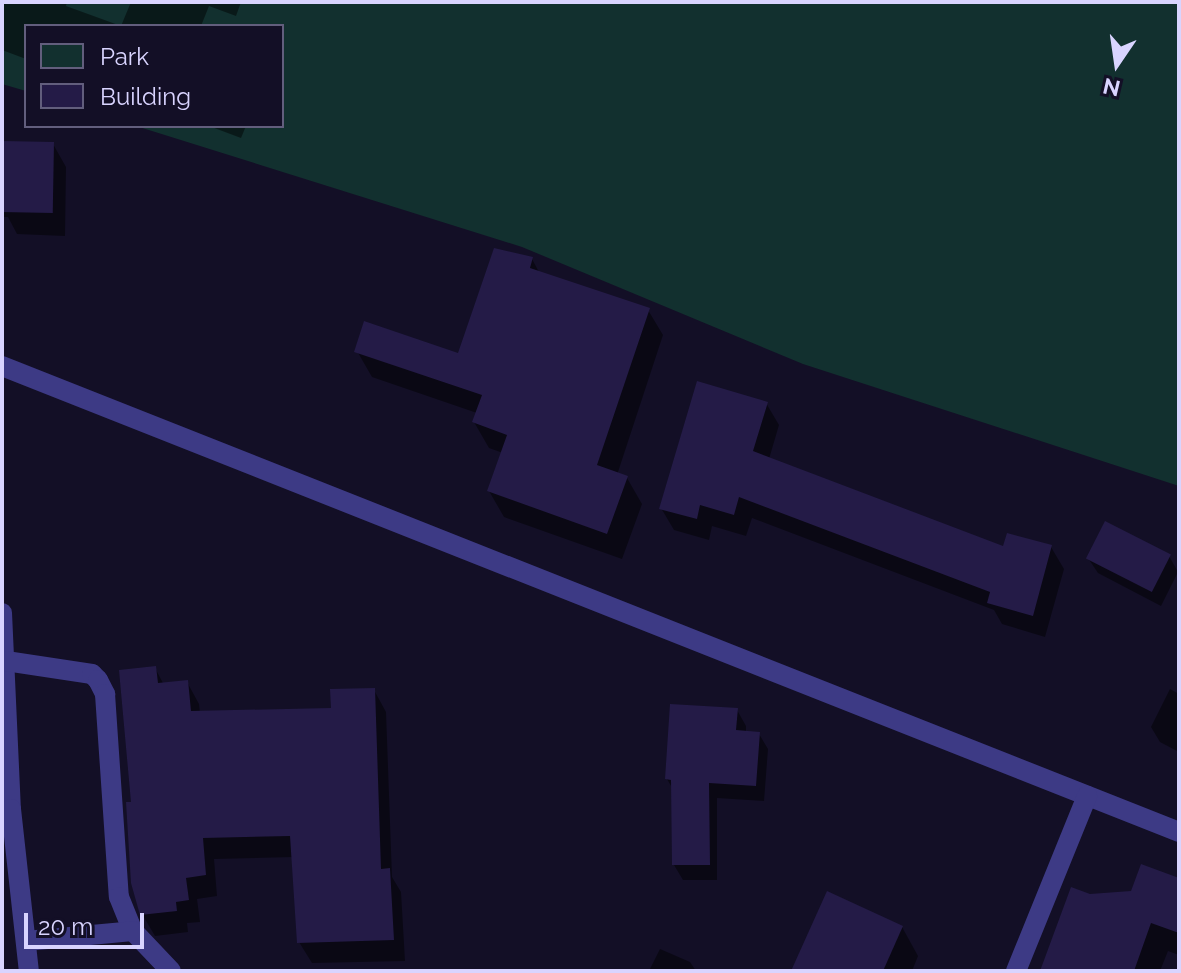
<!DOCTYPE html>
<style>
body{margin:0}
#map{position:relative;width:1181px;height:973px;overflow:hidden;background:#130f26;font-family:Raleway,sans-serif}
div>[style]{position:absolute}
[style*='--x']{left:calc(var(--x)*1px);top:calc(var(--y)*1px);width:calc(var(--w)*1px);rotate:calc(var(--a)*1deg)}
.green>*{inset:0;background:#12302f}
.shadow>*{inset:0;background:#0007}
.building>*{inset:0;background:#241b47;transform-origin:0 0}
.service>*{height:20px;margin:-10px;padding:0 10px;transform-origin:10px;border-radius:10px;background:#3d3a85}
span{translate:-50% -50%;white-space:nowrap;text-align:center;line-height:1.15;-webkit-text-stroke:7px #130f26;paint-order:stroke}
.frame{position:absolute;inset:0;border:4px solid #d9d4ff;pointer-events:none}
.legend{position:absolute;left:24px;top:24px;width:260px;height:104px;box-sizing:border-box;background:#130f26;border:2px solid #625e7d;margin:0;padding:10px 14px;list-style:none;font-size:24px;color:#d9d4ff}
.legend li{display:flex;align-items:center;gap:16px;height:40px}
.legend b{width:40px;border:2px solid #625e7d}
.north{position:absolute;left:1077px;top:24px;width:80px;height:80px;-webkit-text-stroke:6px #130f26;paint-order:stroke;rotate:193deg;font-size:22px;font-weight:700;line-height:32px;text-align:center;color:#d9d4ff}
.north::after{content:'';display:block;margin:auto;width:28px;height:36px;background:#d9d4ff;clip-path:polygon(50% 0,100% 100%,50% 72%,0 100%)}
.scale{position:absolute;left:24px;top:913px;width:120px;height:36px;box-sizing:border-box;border:4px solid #d9d4ff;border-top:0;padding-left:10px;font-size:24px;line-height:28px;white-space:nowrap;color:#d9d4ff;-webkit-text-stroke:6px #130f26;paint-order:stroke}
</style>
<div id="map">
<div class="green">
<i style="clip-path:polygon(2px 2px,1179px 2px,1179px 486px,803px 364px,522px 247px,136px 126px,282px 126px,282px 26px,26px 26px,26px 91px,2px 84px)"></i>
</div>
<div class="shadow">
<i style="clip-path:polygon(2px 2px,67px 2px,66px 6px,121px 26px,131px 2px,241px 2px,236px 16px,209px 6px,201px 26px,26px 26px,26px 59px,2px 50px)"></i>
<i style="clip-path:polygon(209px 126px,246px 126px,241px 138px)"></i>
<i style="clip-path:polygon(2px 143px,53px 144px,66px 167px,65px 236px,17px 234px,8px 217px,2px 217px)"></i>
<i style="clip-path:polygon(532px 259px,540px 274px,648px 310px,663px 335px,617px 475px,627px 478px,642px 504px,622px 559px,504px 517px,489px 491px,503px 453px,489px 448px,474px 422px,477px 413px,372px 377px,357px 351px,460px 355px)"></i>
<i style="clip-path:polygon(766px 403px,779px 425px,769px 459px,1004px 548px,1051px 547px,1064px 569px,1045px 637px,1002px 624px,994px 610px,752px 518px,746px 536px,712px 526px,709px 540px,674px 530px,661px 508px)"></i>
<i style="clip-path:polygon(1169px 556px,1178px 572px,1161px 606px,1098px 573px,1088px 558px)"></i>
<i style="clip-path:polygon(155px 668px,164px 685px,187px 682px,199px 704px,200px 713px,333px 710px,374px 690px,386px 712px,392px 877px,401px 892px,405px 961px,312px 963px,299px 942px,294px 857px,214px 859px,217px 896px,197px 899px,200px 922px,187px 923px,188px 932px,155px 936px,142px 914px,134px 804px)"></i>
<i style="clip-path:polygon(1170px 689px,1179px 694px,1179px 752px,1160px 742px,1151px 727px)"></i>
<i style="clip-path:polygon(737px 710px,746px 726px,746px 732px,759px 734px,768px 749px,764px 801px,717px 798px,717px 880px,683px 880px,674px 865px,674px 791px,667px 779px)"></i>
<i style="clip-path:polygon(1179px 880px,1179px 955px,1168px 951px,1160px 971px,1042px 971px,1090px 896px,1133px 892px)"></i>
<i style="clip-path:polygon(902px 927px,918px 956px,912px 971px,793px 971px)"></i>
<i style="clip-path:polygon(660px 949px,690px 962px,696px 971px,649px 971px)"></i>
</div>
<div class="building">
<i style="left:2px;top:141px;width:52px;height:71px;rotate:1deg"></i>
<i style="clip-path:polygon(494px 248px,533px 257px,530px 268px,650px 308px,597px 465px,628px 476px,607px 534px,487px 491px,507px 435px,472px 422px,482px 395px,354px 352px,364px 321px,458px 353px)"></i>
<i style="clip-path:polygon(697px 381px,768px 402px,753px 451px,1003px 546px,1007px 533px,1052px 545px,1033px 616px,987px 603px,990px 592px,739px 497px,734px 515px,700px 505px,697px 519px,659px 509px)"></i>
<i style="left:1105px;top:521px;width:74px;height:42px;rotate:27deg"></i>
<i style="clip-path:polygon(156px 666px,158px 683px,188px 680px,191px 711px,331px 708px,330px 689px,375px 688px,381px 869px,390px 868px,394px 940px,297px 943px,290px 836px,203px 838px,206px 875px,186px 878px,189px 900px,176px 902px,177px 911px,140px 915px,131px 883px,126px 802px,131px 802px,119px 670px)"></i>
<i style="clip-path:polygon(670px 704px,738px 708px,736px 730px,760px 732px,756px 786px,709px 783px,710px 865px,672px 865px,671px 780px,665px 779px)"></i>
<i style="clip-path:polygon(1141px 864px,1179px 878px,1179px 933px,1151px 923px,1134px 971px,1040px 971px,1071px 887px,1090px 894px,1131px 891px)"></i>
<i style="clip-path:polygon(827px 891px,903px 926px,883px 971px,791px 971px)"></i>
</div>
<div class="service">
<i style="--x:2;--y:366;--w:1266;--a:21.6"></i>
<i style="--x:2;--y:613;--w:196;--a:87.4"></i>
<i style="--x:11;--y:809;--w:9;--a:180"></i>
<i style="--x:6;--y:661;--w:87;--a:8.6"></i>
<i style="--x:92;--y:674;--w:8;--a:45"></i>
<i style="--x:98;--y:680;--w:16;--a:63"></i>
<i style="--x:105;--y:694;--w:203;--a:86.1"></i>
<i style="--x:119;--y:897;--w:37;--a:68"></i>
<i style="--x:133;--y:931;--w:55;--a:46.5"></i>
<i style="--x:11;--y:809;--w:163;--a:83.7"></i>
<i style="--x:26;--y:941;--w:107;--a:-5.3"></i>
<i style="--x:1016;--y:971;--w:189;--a:-67.9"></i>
</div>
<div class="frame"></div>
<ul class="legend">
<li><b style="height:22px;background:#12302f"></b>Park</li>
<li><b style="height:22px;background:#241b47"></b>Building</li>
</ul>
<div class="north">N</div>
<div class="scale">20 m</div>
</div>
